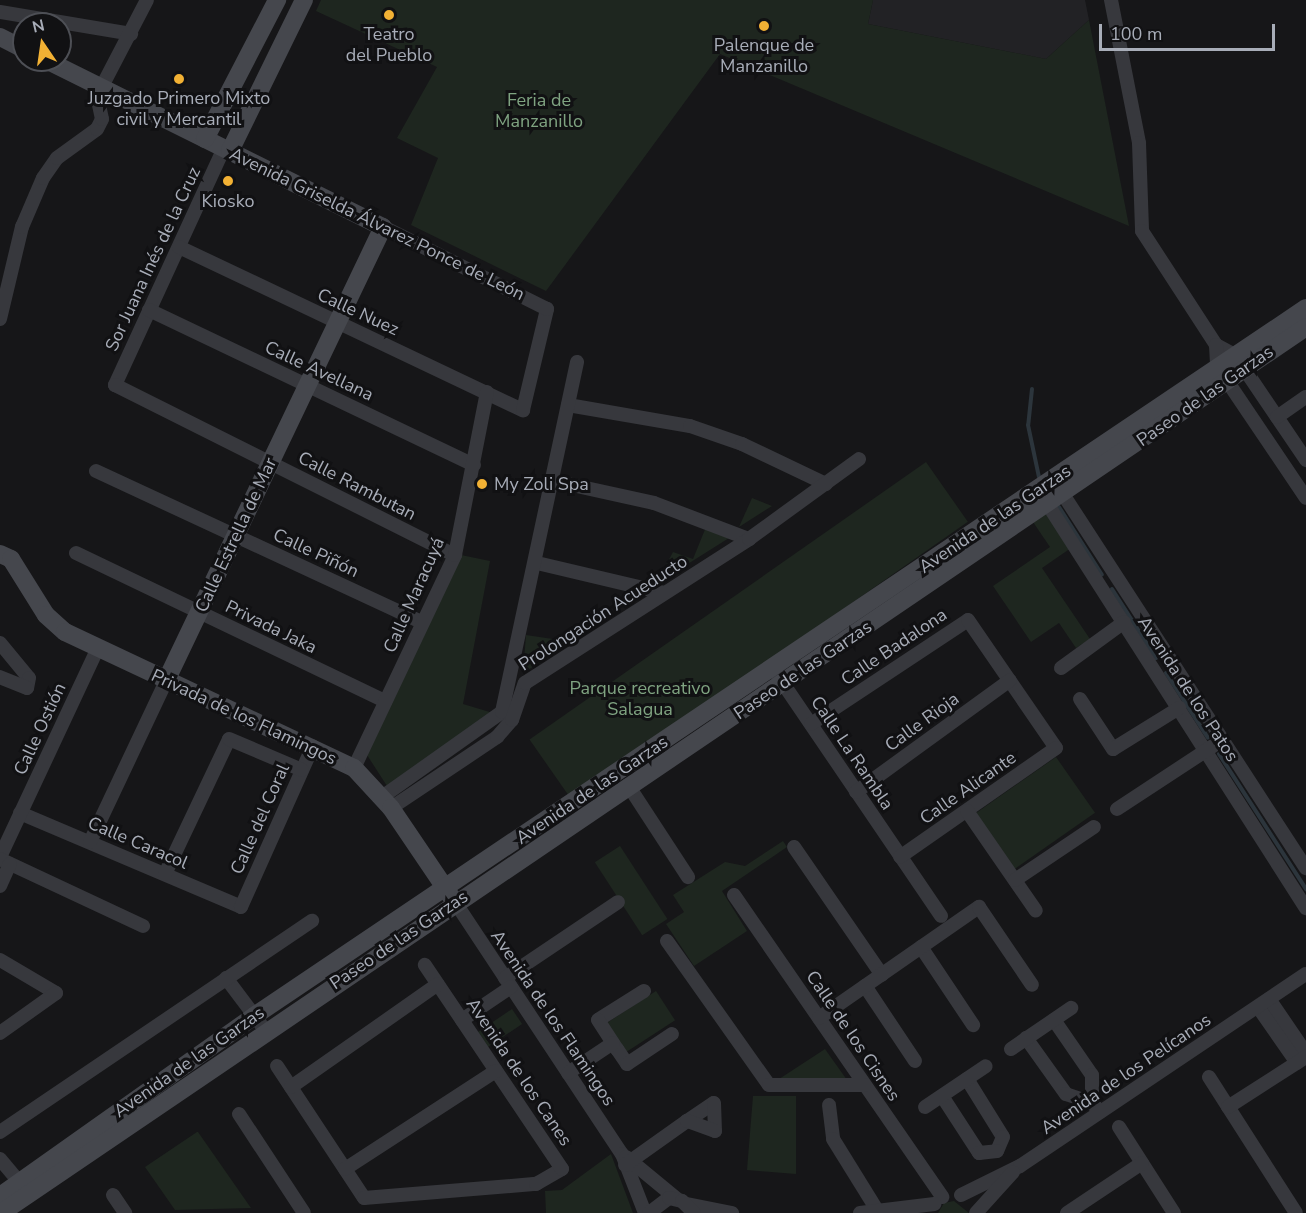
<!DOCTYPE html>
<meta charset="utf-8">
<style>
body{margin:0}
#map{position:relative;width:1306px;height:1213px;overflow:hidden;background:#161618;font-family:"Nunito Sans",sans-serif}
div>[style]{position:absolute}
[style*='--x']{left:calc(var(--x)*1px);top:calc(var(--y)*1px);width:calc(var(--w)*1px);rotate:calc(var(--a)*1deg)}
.built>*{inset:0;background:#222225}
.green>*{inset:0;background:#1e261f;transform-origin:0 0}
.stream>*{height:4px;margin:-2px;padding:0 2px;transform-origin:2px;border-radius:2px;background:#2c353c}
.street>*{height:14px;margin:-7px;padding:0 7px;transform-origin:7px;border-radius:7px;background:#37383d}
.secondary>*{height:18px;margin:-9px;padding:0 9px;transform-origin:9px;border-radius:9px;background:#45474d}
.dots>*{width:16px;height:16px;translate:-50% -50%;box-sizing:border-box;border:3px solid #111113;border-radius:50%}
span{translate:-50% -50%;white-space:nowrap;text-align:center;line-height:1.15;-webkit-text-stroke:6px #111113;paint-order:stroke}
.poi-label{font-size:18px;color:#a8adb8}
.left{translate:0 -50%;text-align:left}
.park-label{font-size:18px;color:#7fa381}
.street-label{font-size:18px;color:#a8adb8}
.north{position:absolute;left:12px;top:12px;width:60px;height:60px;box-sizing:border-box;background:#111113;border:2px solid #4d4f55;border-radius:50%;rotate:347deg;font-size:16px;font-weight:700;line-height:24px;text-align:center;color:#a8adb8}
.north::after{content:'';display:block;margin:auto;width:21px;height:27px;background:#f2b134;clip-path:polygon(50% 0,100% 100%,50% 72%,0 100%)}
.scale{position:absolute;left:1099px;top:24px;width:176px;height:27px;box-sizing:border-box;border:3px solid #a8adb8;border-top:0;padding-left:8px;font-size:18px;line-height:21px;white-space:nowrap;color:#a8adb8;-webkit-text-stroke:4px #111113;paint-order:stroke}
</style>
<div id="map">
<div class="built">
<i style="clip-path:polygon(873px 0,1085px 0,1089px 20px,1046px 59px,868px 24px)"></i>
</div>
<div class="green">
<i style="clip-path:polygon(321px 0,873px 0,868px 24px,1046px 59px,1089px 20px,1129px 226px,720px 54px,546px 291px,411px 225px,438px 158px,397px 138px,437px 67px,316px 11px)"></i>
<i style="left:926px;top:462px;width:73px;height:484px;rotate:55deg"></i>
<i style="clip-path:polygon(752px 498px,772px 506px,739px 527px)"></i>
<i style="clip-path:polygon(1047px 513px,1071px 548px,1042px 568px,1090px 639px,1076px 648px,1059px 623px,1031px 642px,993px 586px,1050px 547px,1033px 522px)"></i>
<i style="clip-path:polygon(706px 527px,729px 538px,656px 584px,673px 552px,693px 559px)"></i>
<i style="clip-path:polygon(461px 555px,490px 561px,463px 704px,493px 713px,387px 786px,367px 755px)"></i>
<i style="clip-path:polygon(526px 635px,573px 642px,523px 673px)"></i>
<i style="left:1056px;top:757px;width:68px;height:98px;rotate:55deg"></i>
<i style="clip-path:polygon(783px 841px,787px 847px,722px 891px,747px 931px,694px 966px,666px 924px,684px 912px,673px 895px,725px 862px,745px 866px)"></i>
<i style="left:620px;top:846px;width:87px;height:30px;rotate:57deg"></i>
<i style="left:656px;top:991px;width:35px;height:60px;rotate:57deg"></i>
<i style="left:512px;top:1009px;width:18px;height:43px;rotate:56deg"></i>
<i style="clip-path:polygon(825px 1049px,847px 1080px,776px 1081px)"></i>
<i style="clip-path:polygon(753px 1096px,796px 1096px,796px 1174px,747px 1170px)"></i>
<i style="clip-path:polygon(197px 1132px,198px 1132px,251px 1208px,175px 1210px,145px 1167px)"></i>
<i style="clip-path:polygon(611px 1154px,633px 1213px,546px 1213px,545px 1191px,562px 1190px)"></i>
<i style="clip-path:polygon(954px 1201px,969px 1213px,938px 1213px,944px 1203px)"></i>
</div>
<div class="stream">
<i style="--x:1032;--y:389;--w:36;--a:96"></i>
<i style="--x:1028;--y:425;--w:53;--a:78.1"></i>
<i style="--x:1059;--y:507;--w:80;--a:57.7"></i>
<i style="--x:1112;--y:589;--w:82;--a:57.5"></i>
<i style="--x:1166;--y:673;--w:77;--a:57.1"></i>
<i style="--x:1219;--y:754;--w:161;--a:57.2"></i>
</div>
<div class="street">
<i style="--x:1111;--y:0;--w:146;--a:78.9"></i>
<i style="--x:1139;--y:143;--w:88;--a:88"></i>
<i style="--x:1142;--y:231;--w:136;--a:57"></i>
<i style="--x:1216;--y:345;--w:21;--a:28"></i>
<i style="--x:1235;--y:355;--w:127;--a:55.9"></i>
<i style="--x:0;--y:12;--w:133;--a:9.5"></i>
<i style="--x:224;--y:148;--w:261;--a:114.7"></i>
<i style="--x:115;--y:385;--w:380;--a:26.6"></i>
<i style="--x:179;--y:247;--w:381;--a:25.4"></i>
<i style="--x:523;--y:410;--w:104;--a:-76.6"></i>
<i style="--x:547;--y:309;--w:183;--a:-153.4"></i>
<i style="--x:149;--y:310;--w:360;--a:25.5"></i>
<i style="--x:0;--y:319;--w:95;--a:-76.6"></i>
<i style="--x:22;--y:227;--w:53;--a:-66.8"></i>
<i style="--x:43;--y:178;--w:24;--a:-55"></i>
<i style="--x:57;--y:158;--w:49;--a:-35.9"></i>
<i style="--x:97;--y:129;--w:11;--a:-63"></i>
<i style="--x:102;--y:119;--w:24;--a:-102"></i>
<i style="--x:97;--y:96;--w:108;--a:-62.5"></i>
<i style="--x:1216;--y:345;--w:21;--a:87"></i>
<i style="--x:1217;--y:366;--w:159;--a:56"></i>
<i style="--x:568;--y:405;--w:124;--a:9.8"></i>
<i style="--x:690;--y:426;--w:55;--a:19.1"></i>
<i style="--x:742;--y:444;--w:93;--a:25.5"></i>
<i style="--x:1277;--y:417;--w:35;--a:-35"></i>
<i style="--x:96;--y:471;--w:359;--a:24.9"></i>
<i style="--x:554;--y:481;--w:102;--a:12.4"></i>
<i style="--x:654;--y:503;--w:102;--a:20.8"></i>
<i style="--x:1057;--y:485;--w:457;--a:57"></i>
<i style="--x:1043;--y:497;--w:488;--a:57.4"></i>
<i style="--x:76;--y:553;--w:343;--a:25.6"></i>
<i style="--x:537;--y:563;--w:130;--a:13.3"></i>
<i style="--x:0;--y:643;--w:45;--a:50.4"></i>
<i style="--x:29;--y:678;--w:10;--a:101"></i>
<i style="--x:27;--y:688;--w:29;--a:-158"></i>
<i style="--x:1061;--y:668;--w:78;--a:-36.1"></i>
<i style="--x:778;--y:676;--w:290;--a:55.8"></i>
<i style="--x:1080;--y:699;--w:60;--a:56.6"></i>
<i style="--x:1113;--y:749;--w:78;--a:-31.8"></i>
<i style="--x:811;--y:724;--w:188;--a:-33.5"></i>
<i style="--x:968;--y:620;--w:155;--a:55.5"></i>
<i style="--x:1056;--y:748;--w:190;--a:145.1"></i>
<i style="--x:354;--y:768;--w:236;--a:-64.6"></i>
<i style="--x:455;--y:555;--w:166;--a:-78.9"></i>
<i style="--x:628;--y:785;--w:110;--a:56.9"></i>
<i style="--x:856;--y:792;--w:190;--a:-36"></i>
<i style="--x:382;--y:797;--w:147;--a:-35.3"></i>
<i style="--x:502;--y:712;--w:358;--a:-77.9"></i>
<i style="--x:391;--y:808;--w:128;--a:-33.8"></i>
<i style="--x:497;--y:737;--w:23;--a:-49"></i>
<i style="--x:512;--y:720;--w:39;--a:-71"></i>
<i style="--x:525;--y:683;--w:266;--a:-32.7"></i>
<i style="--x:749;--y:539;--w:136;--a:-36"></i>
<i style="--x:1117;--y:809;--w:115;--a:-33.3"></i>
<i style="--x:967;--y:811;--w:121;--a:55.4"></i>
<i style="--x:20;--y:813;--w:240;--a:23"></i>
<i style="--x:241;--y:907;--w:176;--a:-65.9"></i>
<i style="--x:90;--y:842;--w:178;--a:-64.7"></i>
<i style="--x:794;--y:847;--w:155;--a:55.5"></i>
<i style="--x:0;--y:857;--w:229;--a:-64.9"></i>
<i style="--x:0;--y:859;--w:158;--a:25.1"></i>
<i style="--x:165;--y:874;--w:149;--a:-64.6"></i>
<i style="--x:229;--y:739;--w:79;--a:23"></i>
<i style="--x:1015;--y:880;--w:95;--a:-33.9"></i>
<i style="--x:0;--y:886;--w:24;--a:-66"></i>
<i style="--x:734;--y:895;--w:367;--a:55.4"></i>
<i style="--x:455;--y:902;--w:302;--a:56.5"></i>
<i style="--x:622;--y:1154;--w:63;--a:68.7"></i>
<i style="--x:667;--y:941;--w:176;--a:54.7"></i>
<i style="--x:769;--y:1085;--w:95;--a:0"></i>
<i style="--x:921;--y:947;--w:94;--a:56.3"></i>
<i style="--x:0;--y:960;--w:65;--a:30.5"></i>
<i style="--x:56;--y:993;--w:69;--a:144.5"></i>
<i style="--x:226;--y:978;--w:65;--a:53.1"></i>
<i style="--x:505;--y:978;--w:136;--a:-33.9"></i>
<i style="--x:865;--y:986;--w:90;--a:56.3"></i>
<i style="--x:644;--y:991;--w:54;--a:147.8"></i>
<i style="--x:598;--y:1020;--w:35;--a:57"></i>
<i style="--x:617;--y:1049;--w:18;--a:56"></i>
<i style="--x:627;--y:1064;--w:54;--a:-33.7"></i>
<i style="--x:1269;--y:999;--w:65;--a:55.6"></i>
<i style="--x:1258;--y:1007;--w:68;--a:55.1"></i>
<i style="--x:819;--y:1018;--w:195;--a:-34.8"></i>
<i style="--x:979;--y:907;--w:94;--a:55.8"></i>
<i style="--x:462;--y:1020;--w:59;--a:-34"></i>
<i style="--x:1054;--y:1020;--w:67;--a:55.4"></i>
<i style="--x:1092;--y:1075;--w:28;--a:90"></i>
<i style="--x:1026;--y:1038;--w:69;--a:54.5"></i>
<i style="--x:1066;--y:1094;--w:28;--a:19"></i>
<i style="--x:1092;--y:1103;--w:12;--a:48"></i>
<i style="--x:1011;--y:1049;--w:73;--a:-34.3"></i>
<i style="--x:277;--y:1066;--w:158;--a:56.6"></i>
<i style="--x:364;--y:1198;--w:173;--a:-4.7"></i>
<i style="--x:536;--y:1184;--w:30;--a:-30"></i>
<i style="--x:562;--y:1169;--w:246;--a:-123.9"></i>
<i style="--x:568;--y:1073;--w:54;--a:-33.7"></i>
<i style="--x:1209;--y:1077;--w:161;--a:57.4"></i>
<i style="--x:967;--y:1079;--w:68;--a:58.2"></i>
<i style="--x:1003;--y:1137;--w:15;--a:113"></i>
<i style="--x:291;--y:1087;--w:179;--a:-35"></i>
<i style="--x:942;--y:1096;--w:68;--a:57"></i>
<i style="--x:979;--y:1153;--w:18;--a:-6"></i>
<i style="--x:829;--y:1105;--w:34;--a:83"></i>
<i style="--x:833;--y:1139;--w:84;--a:58.2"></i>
<i style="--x:925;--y:1107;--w:73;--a:-33.9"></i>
<i style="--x:1228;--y:1107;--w:93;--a:-32.7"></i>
<i style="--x:239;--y:1114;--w:118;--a:56.7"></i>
<i style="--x:1119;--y:1127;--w:102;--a:57.4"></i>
<i style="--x:0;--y:1132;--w:377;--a:-34.1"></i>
<i style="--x:626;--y:1157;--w:66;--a:39.5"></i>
<i style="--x:0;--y:1159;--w:31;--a:50"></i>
<i style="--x:625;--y:1165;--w:76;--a:-35.4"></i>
<i style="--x:687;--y:1121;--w:32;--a:-34"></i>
<i style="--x:714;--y:1103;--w:28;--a:88"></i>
<i style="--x:715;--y:1131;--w:30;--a:-160"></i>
<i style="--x:345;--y:1169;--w:180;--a:-33"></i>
<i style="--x:113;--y:1195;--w:22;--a:56"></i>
<i style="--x:961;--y:1195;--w:66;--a:-26.2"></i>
<i style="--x:1020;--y:1166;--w:344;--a:-33.9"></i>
<i style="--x:687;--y:1204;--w:46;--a:11.3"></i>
<i style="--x:649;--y:1213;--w:25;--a:-37"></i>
<i style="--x:669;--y:1198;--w:13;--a:13"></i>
<i style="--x:682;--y:1201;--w:17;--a:45"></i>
<i style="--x:860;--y:1213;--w:75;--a:-6.9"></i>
<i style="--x:976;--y:1213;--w:55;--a:-47.9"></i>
<i style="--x:1067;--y:1213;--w:90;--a:-33.7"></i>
</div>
<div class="secondary">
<i style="--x:0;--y:37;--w:27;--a:27"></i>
<i style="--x:46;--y:60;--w:376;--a:26.4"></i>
<i style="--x:383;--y:227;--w:503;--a:115.55"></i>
<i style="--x:205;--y:139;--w:157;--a:-62.6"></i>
<i style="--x:230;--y:151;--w:168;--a:-63.9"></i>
<i style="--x:0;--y:554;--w:12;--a:24"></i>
<i style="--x:11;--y:559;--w:66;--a:58"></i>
<i style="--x:46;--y:615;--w:25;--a:42"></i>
<i style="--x:65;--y:632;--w:319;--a:25.2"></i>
<i style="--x:354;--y:768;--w:54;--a:47.2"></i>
<i style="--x:391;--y:808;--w:109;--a:55.9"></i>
<i style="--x:0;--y:1196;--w:311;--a:-35.3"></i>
<i style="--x:254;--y:1016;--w:1268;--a:-33.94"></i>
<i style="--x:1;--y:1213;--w:1577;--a:-34.17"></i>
</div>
<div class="dots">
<i style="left:389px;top:15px;background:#f2b134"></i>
<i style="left:764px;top:26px;background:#f2b134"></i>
<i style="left:179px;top:79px;background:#f2b134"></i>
<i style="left:228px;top:181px;background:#f2b134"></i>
<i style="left:482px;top:484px;background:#f2b134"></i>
</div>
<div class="poi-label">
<span style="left:389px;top:45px">Teatro<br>del Pueblo</span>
<span style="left:764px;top:56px">Palenque de<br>Manzanillo</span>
<span style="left:179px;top:109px">Juzgado Primero Mixto<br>civil y Mercantil</span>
<span style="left:228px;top:201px">Kiosko</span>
<span class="left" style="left:494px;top:484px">My Zoli Spa</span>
</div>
<div class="park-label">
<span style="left:539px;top:111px">Feria de<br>Manzanillo</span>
<span style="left:640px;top:699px">Parque recreativo<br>Salagua</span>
</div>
<div class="street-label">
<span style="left:377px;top:224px;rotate:26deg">Avenida Griselda Álvarez Ponce de León</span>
<span style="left:153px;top:259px;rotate:-65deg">Sor Juana Inés de la Cruz</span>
<span style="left:358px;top:312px;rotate:25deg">Calle Nuez</span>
<span style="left:319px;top:371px;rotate:25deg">Calle Avellana</span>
<span style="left:1205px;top:396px;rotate:-35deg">Paseo de las Garzas</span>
<span style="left:357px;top:486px;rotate:27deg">Calle Rambutan</span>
<span style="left:995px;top:519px;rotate:-34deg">Avenida de las Garzas</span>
<span style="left:236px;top:535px;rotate:-65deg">Calle Estrella de Mar</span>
<span style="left:316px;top:553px;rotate:25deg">Calle Piñón</span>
<span style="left:414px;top:595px;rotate:-66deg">Calle Maracuyá</span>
<span style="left:603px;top:613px;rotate:-33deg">Prolongación Acueducto</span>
<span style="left:271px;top:627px;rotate:26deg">Privada Jaka</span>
<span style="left:894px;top:647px;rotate:-34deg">Calle Badalona</span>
<span style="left:803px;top:670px;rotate:-34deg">Paseo de las Garzas</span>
<span style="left:1188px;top:689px;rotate:57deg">Avenida de los Patos</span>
<span style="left:244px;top:717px;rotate:25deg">Privada de los Flamingos</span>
<span style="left:922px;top:722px;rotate:-36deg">Calle Rioja</span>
<span style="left:40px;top:729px;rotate:-65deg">Calle Ostión</span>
<span style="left:852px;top:753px;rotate:56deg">Calle La Rambla</span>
<span style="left:968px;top:788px;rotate:-35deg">Calle Alicante</span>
<span style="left:592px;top:790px;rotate:-34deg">Avenida de las Garzas</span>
<span style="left:260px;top:819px;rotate:-66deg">Calle del Coral</span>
<span style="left:138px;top:843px;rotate:23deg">Calle Caracol</span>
<span style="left:399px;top:940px;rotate:-34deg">Paseo de las Garzas</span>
<span style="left:553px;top:1018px;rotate:56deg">Avenida de los Flamingos</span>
<span style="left:853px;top:1036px;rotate:56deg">Calle de los Cisnes</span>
<span style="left:189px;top:1062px;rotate:-35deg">Avenida de las Garzas</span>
<span style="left:519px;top:1072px;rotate:56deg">Avenida de los Canes</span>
<span style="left:1126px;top:1074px;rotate:-34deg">Avenida de los Pelícanos</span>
</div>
<div class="north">N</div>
<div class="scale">100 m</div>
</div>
